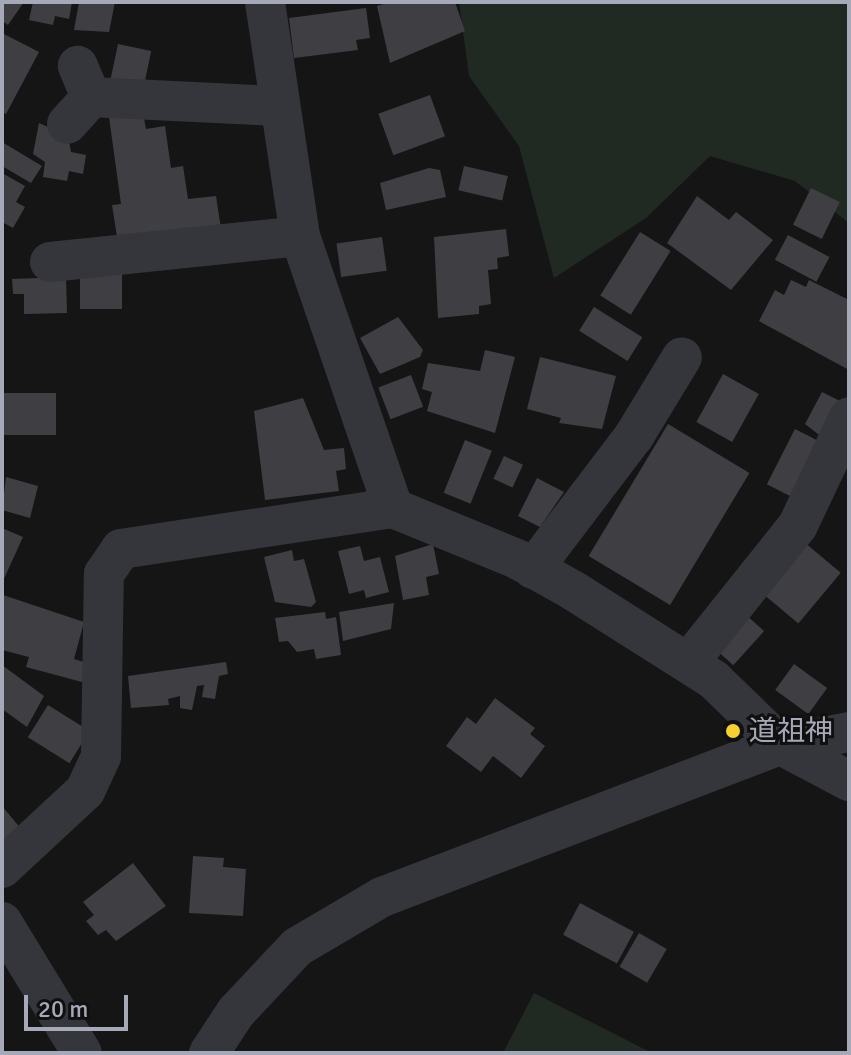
<!DOCTYPE html>
<meta charset="utf-8">
<style>
body{margin:0}
#map{position:relative;width:851px;height:1055px;overflow:hidden;background:#151516;font-family:Signika,"Noto Sans JP",sans-serif}
div>[style]{position:absolute}
[style*='--x']{left:calc(var(--x)*1px);top:calc(var(--y)*1px);width:calc(var(--w)*1px);rotate:calc(var(--a)*1deg)}
.green>*{inset:0;background:#212923}
.building>*{inset:0;background:#3f3e43;transform-origin:0 0}
.minor>*{height:40px;margin:-20px;padding:0 20px;transform-origin:20px;border-radius:20px;background:#35363b}
.dots>*{width:22px;height:22px;translate:-50% -50%;box-sizing:border-box;border:4px solid #101011;border-radius:50%}
span{translate:-50% -50%;white-space:nowrap;text-align:center;line-height:1.15;-webkit-text-stroke:6px #101011;paint-order:stroke}
.poi-label{font-size:28px;color:#a6a9b7}
.left{translate:0 -50%;text-align:left}
.frame{position:absolute;inset:0;border:4px solid #a6a9b7;pointer-events:none}
.scale{position:absolute;left:24px;top:995px;width:104px;height:36px;box-sizing:border-box;border:4px solid #a6a9b7;border-top:0;padding-left:10px;font-size:24px;line-height:28px;white-space:nowrap;color:#a6a9b7;-webkit-text-stroke:6px #101011;paint-order:stroke}
</style>
<div id="map">
<div class="green">
<i style="clip-path:polygon(459px 2px,849px 2px,849px 223px,795px 181px,710px 156px,646px 218px,554px 278px,519px 146px,469px 76px)"></i>
<i style="clip-path:polygon(534px 993px,652px 1053px,503px 1053px)"></i>
</div>
<div class="building">
<i style="clip-path:polygon(2px 2px,24px 2px,8px 25px,2px 21px)"></i>
<i style="clip-path:polygon(33px 2px,72px 2px,69px 19px,55px 16px,53px 25px,29px 20px)"></i>
<i style="clip-path:polygon(79px 2px,115px 2px,109px 32px,74px 30px)"></i>
<i style="clip-path:polygon(390px 2px,455px 2px,465px 31px,390px 63px,377px 6px)"></i>
<i style="clip-path:polygon(366px 8px,370px 38px,356px 40px,358px 50px,294px 58px,289px 18px)"></i>
<i style="clip-path:polygon(2px 33px,39px 52px,6px 114px,2px 112px)"></i>
<i style="left:118px;top:44px;width:34px;height:38px;rotate:12deg"></i>
<i style="left:430px;top:95px;width:44px;height:55px;rotate:70deg"></i>
<i style="clip-path:polygon(143px 113px,146px 129px,165px 126px,171px 168px,183px 166px,188px 199px,216px 196px,221px 229px,118px 243px,112px 205px,121px 204px,109px 117px)"></i>
<i style="clip-path:polygon(39px 123px,68px 136px,71px 152px,86px 155px,83px 174px,69px 171px,67px 181px,43px 177px,45px 162px,33px 154px)"></i>
<i style="clip-path:polygon(2px 142px,42px 166px,31px 183px,2px 166px)"></i>
<i style="left:464px;top:166px;width:45px;height:25px;rotate:13deg"></i>
<i style="clip-path:polygon(429px 168px,440px 170px,446px 197px,386px 210px,380px 183px)"></i>
<i style="clip-path:polygon(2px 173px,25px 186px,16px 202px,25px 207px,13px 228px,2px 222px)"></i>
<i style="left:811px;top:188px;width:32px;height:41px;rotate:26deg"></i>
<i style="clip-path:polygon(697px 196px,729px 220px,736px 212px,773px 240px,731px 290px,667px 243px)"></i>
<i style="clip-path:polygon(506px 229px,509px 256px,497px 258px,498px 269px,488px 270px,491px 304px,479px 306px,479px 314px,438px 318px,434px 237px)"></i>
<i style="left:640px;top:232px;width:36px;height:75px;rotate:32deg"></i>
<i style="left:788px;top:235px;width:47px;height:28px;rotate:28deg"></i>
<i style="left:382px;top:237px;width:34px;height:46px;rotate:82deg"></i>
<i style="left:122px;top:274px;width:35px;height:42px;rotate:90deg"></i>
<i style="clip-path:polygon(66px 277px,67px 313px,24px 314px,24px 294px,13px 294px,12px 279px)"></i>
<i style="clip-path:polygon(791px 280px,806px 287px,809px 280px,849px 300px,849px 370px,759px 321px,775px 290px,784px 295px)"></i>
<i style="left:594px;top:307px;width:57px;height:28px;rotate:32deg"></i>
<i style="clip-path:polygon(398px 317px,423px 350px,420px 357px,380px 374px,360px 338px)"></i>
<i style="clip-path:polygon(485px 350px,515px 357px,495px 433px,427px 411px,432px 392px,422px 389px,428px 363px,480px 371px)"></i>
<i style="clip-path:polygon(540px 357px,616px 376px,602px 429px,559px 423px,561px 418px,527px 409px)"></i>
<i style="left:723px;top:374px;width:41px;height:55px;rotate:29deg"></i>
<i style="left:411px;top:375px;width:34px;height:35px;rotate:69deg"></i>
<i style="clip-path:polygon(822px 392px,846px 404px,827px 441px,805px 424px)"></i>
<i style="left:2px;top:393px;width:54px;height:42px"></i>
<i style="clip-path:polygon(303px 398px,324px 450px,344px 448px,346px 469px,336px 471px,339px 491px,265px 500px,254px 411px)"></i>
<i style="left:668px;top:424px;width:95px;height:154px;rotate:31deg"></i>
<i style="left:795px;top:429px;width:37px;height:62px;rotate:27deg"></i>
<i style="left:465px;top:440px;width:29px;height:57px;rotate:22deg"></i>
<i style="left:504px;top:456px;width:21px;height:25px;rotate:25deg"></i>
<i style="clip-path:polygon(6px 477px,38px 486px,30px 518px,2px 510px)"></i>
<i style="clip-path:polygon(537px 478px,564px 492px,540px 527px,518px 516px)"></i>
<i style="clip-path:polygon(2px 528px,23px 537px,2px 583px)"></i>
<i style="left:804px;top:542px;width:48px;height:66px;rotate:40deg"></i>
<i style="clip-path:polygon(433px 544px,439px 574px,426px 577px,429px 595px,403px 600px,395px 556px)"></i>
<i style="clip-path:polygon(360px 546px,364px 561px,380px 557px,389px 592px,366px 598px,364px 590px,349px 594px,338px 551px)"></i>
<i style="clip-path:polygon(292px 550px,294px 561px,304px 559px,316px 602px,311px 607px,275px 602px,264px 557px)"></i>
<i style="clip-path:polygon(3px 595px,84px 622px,74px 659px,87px 663px,82px 682px,26px 667px,29px 657px,2px 650px)"></i>
<i style="clip-path:polygon(394px 603px,391px 629px,343px 641px,339px 612px)"></i>
<i style="clip-path:polygon(325px 612px,326px 619px,336px 617px,341px 655px,316px 659px,314px 649px,297px 652px,288px 641px,279px 642px,275px 618px)"></i>
<i style="left:744px;top:613px;width:27px;height:46px;rotate:42deg"></i>
<i style="clip-path:polygon(226px 662px,228px 674px,219px 676px,215px 699px,202px 697px,204px 685px,197px 686px,192px 710px,180px 708px,180px 696px,168px 699px,169px 705px,131px 708px,128px 676px)"></i>
<i style="left:794px;top:664px;width:41px;height:32px;rotate:36deg"></i>
<i style="clip-path:polygon(2px 665px,44px 696px,27px 727px,2px 709px)"></i>
<i style="clip-path:polygon(495px 698px,535px 728px,530px 734px,545px 746px,521px 778px,493px 756px,481px 772px,446px 746px,467px 717px,476px 724px)"></i>
<i style="left:48px;top:705px;width:49px;height:38px;rotate:32deg"></i>
<i style="clip-path:polygon(2px 806px,22px 830px,2px 846px)"></i>
<i style="clip-path:polygon(193px 856px,224px 858px,223px 867px,246px 869px,243px 916px,189px 913px)"></i>
<i style="clip-path:polygon(133px 863px,166px 906px,116px 941px,106px 930px,98px 935px,86px 921px,94px 915px,83px 902px)"></i>
<i style="left:580px;top:903px;width:61px;height:36px;rotate:28deg"></i>
<i style="left:639px;top:933px;width:32px;height:39px;rotate:30deg"></i>
</div>
<div class="minor">
<i style="--x:265;--y:2;--w:237;--a:81.5"></i>
<i style="--x:300;--y:236;--w:287;--a:71.1"></i>
<i style="--x:91;--y:97;--w:187;--a:2.8"></i>
<i style="--x:67;--y:124;--w:36;--a:-48"></i>
<i style="--x:91;--y:97;--w:34;--a:-113"></i>
<i style="--x:50;--y:262;--w:251;--a:-5.9"></i>
<i style="--x:533;--y:569;--w:167;--a:-52.8"></i>
<i style="--x:634;--y:436;--w:92;--a:-58.7"></i>
<i style="--x:688;--y:663;--w:176;--a:-51.4"></i>
<i style="--x:798;--y:525;--w:119;--a:-64.7"></i>
<i style="--x:2;--y:868;--w:113;--a:-42.9"></i>
<i style="--x:85;--y:791;--w:38;--a:-65"></i>
<i style="--x:101;--y:756;--w:182;--a:-89.1"></i>
<i style="--x:104;--y:574;--w:30;--a:-56"></i>
<i style="--x:121;--y:549;--w:275;--a:-8.6"></i>
<i style="--x:393;--y:508;--w:136;--a:22.4"></i>
<i style="--x:519;--y:560;--w:63;--a:29.4"></i>
<i style="--x:574;--y:591;--w:166;--a:32.4"></i>
<i style="--x:714;--y:680;--w:93;--a:44.1"></i>
<i style="--x:781;--y:745;--w:77;--a:27.9"></i>
<i style="--x:2;--y:922;--w:153;--a:58.6"></i>
<i style="--x:209;--y:1053;--w:49;--a:-56.6"></i>
<i style="--x:236;--y:1012;--w:89;--a:-46.8"></i>
<i style="--x:297;--y:947;--w:99;--a:-30.5"></i>
<i style="--x:382;--y:897;--w:427;--a:-20.9"></i>
<i style="--x:781;--y:745;--w:69;--a:-10.8"></i>
</div>
<div class="dots">
<i style="left:733px;top:731px;background:#f5d02e"></i>
</div>
<div class="poi-label">
<span class="left" style="left:749px;top:731px">道祖神</span>
</div>
<div class="frame"></div>
<div class="scale">20 m</div>
</div>
